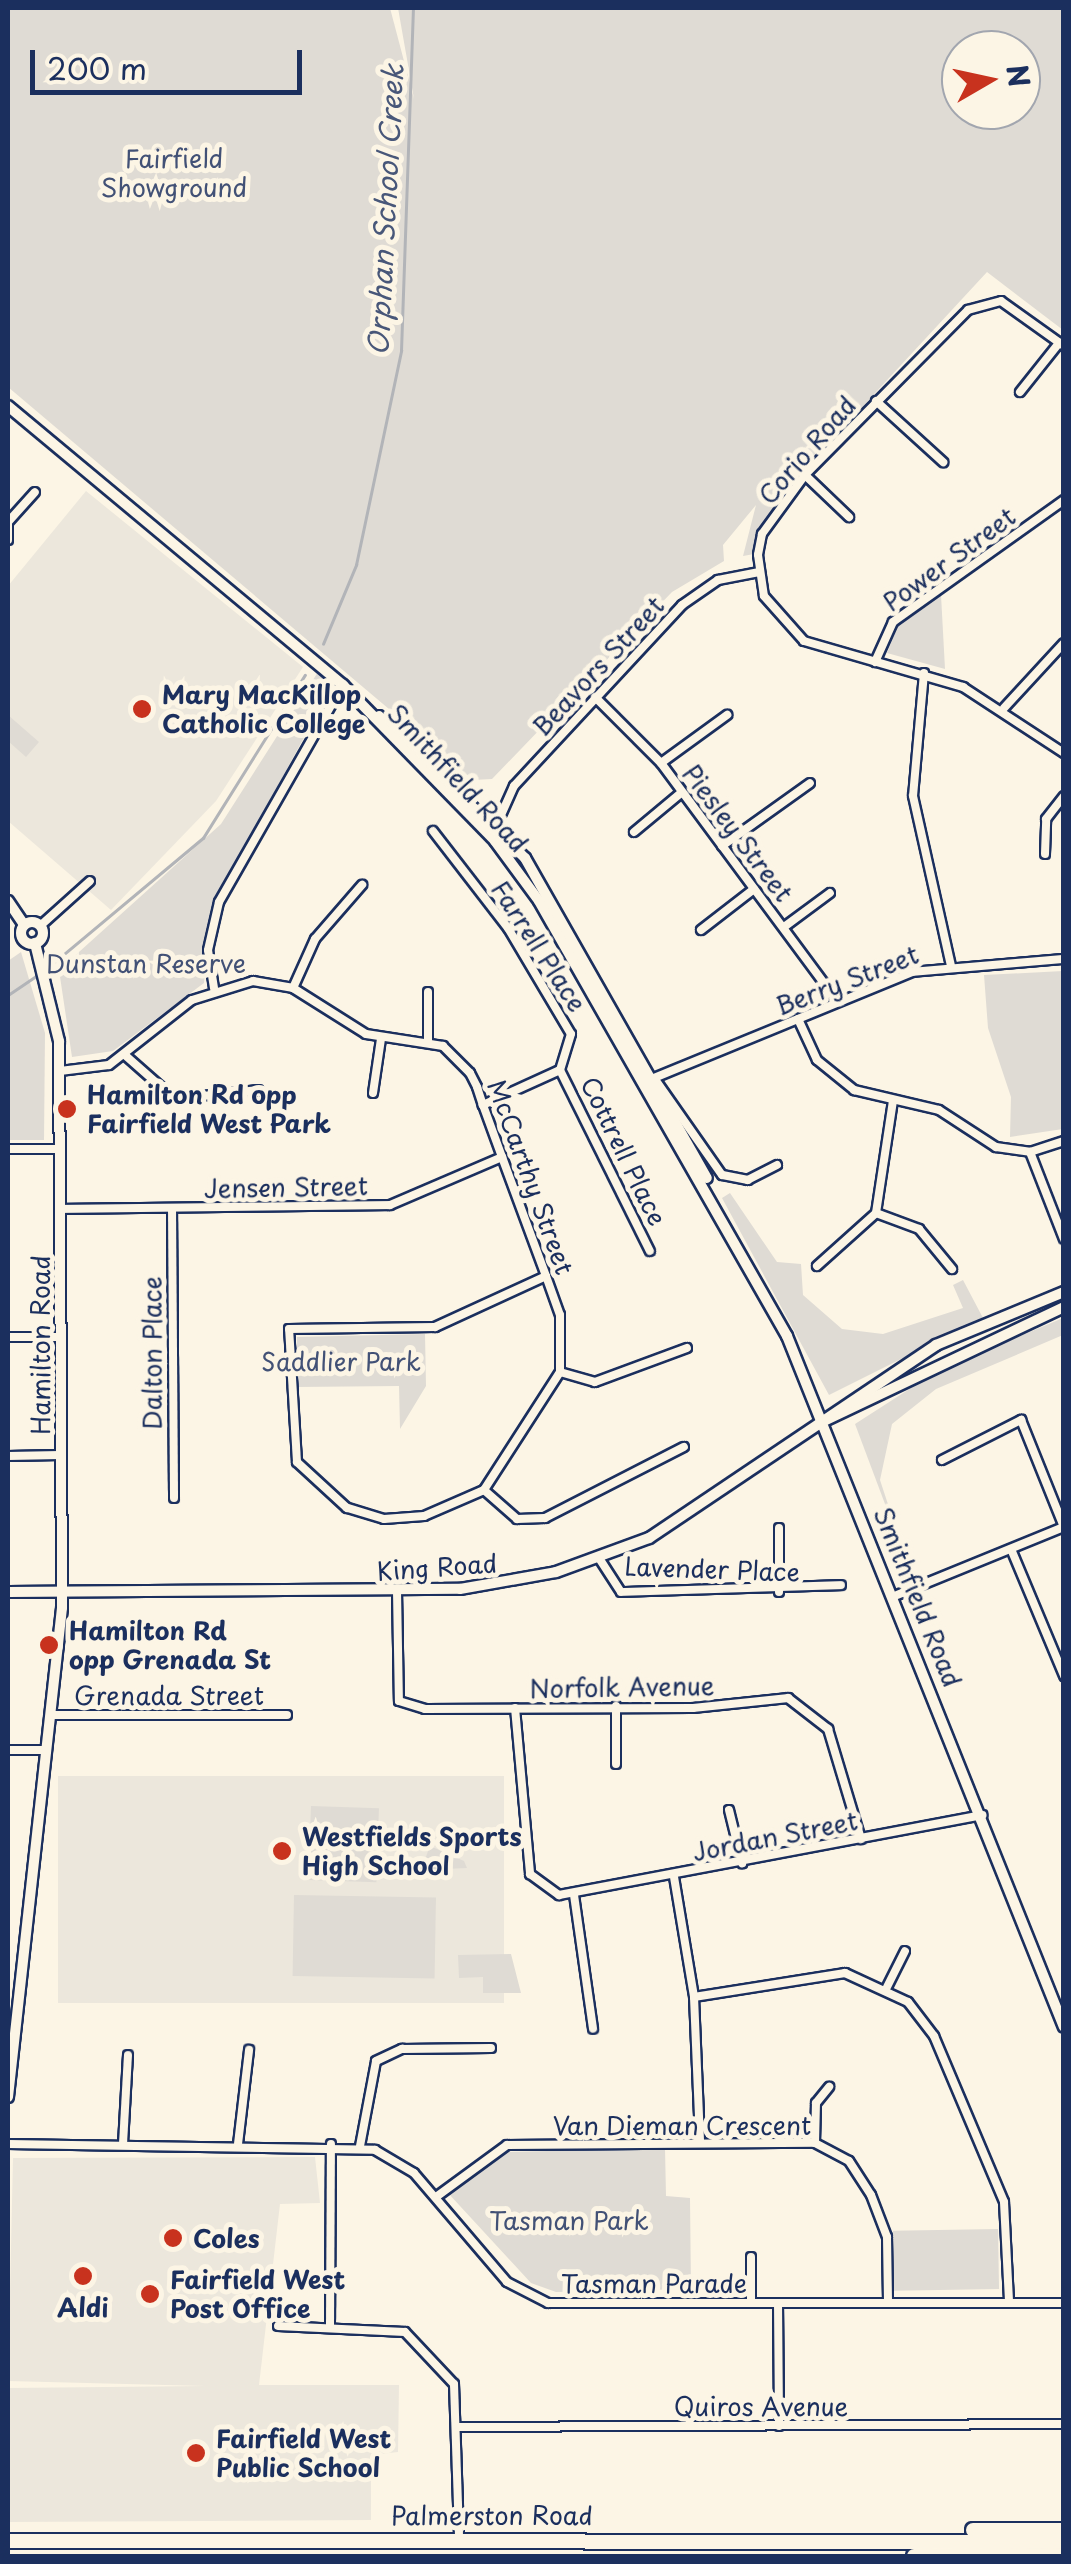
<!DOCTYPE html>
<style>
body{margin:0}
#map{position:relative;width:1071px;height:2564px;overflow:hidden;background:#fcf5e5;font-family:"Playpen Sans",sans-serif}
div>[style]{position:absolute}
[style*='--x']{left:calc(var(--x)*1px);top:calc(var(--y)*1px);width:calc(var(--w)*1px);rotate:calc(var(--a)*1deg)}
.built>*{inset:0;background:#ece7dc;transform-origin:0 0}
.green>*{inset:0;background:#dfdbd4;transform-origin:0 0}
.stream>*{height:2.5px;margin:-1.25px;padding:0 1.25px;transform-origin:1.25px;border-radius:1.25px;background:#b2b4b8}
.roads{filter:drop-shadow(2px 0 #1b2f5e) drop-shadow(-2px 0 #1b2f5e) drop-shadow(0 2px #1b2f5e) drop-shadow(0 -2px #1b2f5e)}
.street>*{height:8px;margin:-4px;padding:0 4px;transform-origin:4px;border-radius:4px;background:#fcf5e5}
.secondary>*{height:10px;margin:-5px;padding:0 5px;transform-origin:5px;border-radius:5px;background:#fcf5e5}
.secondary>.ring{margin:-5px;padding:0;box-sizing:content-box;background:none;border:10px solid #fcf5e5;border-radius:50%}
.highway>*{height:14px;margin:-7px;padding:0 7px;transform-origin:7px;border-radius:7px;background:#fcf5e5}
.dots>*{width:28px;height:28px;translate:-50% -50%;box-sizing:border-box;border:5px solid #fcf5e5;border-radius:50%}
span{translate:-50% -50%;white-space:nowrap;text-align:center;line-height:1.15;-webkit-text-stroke:10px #fcf5e5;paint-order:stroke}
.park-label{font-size:25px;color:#425176}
.street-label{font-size:25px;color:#1b2f5e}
.poi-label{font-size:25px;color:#1b2f5e;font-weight:700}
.left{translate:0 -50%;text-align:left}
.water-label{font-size:28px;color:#485779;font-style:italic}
.frame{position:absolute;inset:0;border:10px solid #1b2f5e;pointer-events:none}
.north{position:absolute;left:941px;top:30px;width:100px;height:100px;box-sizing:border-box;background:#fcf5e5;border:2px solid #a2a6af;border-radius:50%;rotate:81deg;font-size:28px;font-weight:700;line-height:40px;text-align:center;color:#1b2f5e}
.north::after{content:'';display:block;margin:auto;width:35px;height:45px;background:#c8321e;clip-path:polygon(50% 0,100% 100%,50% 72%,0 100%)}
.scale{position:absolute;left:30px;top:50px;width:272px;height:45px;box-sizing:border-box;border:5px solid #1b2f5e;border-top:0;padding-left:12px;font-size:30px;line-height:35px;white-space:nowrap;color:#1b2f5e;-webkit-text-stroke:8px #fcf5e5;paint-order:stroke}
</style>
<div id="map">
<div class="built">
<i style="clip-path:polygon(86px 491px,303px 667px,216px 801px,111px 910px,8px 821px,8px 586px)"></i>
<i style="left:58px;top:1776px;width:446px;height:227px"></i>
<i style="clip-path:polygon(315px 2157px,320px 2203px,280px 2204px,259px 2385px,399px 2385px,398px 2452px,371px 2455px,371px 2520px,8px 2522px,8px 2388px,205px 2386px,8px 2381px,13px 2158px)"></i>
</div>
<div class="green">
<i style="clip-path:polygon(evenodd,8px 8px,390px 8px,414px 99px,398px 8px,1063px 8px,1063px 330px,987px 272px,779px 497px,754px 554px,743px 556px,756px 505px,723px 545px,724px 561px,672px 592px,492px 779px,473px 780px,8px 387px,8px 8px,961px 50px,1021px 50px,1021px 110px,961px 110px,961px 50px)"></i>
<i style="clip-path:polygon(941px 595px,945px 669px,887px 653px,900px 621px)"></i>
<i style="clip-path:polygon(318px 672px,333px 684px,211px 909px,204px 983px,113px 1051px,72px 1057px,59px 970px,221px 824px)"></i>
<i style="clip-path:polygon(8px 715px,39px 742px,26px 757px,8px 741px)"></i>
<i style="clip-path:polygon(21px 952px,45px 1033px,44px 1140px,8px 1140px,8px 961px)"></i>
<i style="clip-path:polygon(1063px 971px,1063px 1129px,1010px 1137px,1011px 1097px,988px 1028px,984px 975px)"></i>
<i style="clip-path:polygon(730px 1193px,777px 1262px,801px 1264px,803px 1295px,842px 1329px,883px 1334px,963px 1308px,953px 1285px,963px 1280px,983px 1318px,829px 1395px,722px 1198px)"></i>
<i style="clip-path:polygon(1063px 1318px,1063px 1335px,936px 1389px,892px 1424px,880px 1480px,909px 1568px,855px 1424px,939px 1370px)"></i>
<i style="clip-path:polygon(425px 1334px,426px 1386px,400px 1429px,399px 1386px,297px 1387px,297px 1337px)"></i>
<i style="left:311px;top:1806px;width:68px;height:74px;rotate:2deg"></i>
<i style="clip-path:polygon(430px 1846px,464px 1861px,467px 1868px,421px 1870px)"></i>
<i style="left:294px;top:1895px;width:142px;height:81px;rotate:1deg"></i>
<i style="clip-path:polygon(511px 1954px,521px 1993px,483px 1993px,483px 1977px,459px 1978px,458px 1955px)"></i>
<i style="clip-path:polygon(665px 2148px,666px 2196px,690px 2198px,691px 2289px,556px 2292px,531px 2283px,448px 2193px,506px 2152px)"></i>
<i style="left:998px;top:2229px;width:60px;height:105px;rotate:89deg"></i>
</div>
<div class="stream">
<i style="--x:323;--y:644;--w:86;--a:-67.3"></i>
<i style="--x:356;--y:565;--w:219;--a:-78.1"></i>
<i style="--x:401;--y:351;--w:343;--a:-88"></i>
<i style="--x:45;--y:970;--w:206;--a:-39.9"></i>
<i style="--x:203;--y:838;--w:192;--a:-58"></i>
<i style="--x:8;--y:995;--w:36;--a:-34"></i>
</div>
<div class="roads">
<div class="street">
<i style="--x:1064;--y:346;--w:77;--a:-144.5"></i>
<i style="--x:1001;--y:301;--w:34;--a:165"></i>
<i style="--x:968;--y:310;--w:232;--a:134.7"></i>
<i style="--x:805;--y:475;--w:73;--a:126.1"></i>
<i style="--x:762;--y:534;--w:21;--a:101"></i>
<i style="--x:758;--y:555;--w:41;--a:81.7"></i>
<i style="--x:764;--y:596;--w:60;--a:48.4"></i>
<i style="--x:804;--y:641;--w:166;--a:16.1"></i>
<i style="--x:963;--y:687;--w:121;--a:33.2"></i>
<i style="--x:1020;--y:392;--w:63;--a:-51.5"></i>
<i style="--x:876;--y:401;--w:91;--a:42.3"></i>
<i style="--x:805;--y:475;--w:61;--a:43.7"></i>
<i style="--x:8;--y:522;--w:40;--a:-48"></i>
<i style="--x:8;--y:524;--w:16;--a:90"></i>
<i style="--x:875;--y:662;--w:44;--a:-65.8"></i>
<i style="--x:893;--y:622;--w:210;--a:-35.5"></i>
<i style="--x:924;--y:673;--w:123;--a:95.1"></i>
<i style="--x:913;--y:796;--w:174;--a:77.4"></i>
<i style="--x:595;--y:697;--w:93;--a:45"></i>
<i style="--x:661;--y:763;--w:297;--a:53.5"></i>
<i style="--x:1004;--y:708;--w:88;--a:-47.3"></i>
<i style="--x:661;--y:763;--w:82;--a:-36"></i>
<i style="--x:497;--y:824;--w:42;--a:-65.9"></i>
<i style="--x:514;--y:786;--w:247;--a:-47.1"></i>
<i style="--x:682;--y:605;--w:44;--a:-34.8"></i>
<i style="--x:718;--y:580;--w:42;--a:-11"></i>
<i style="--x:433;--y:831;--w:123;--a:52.3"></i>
<i style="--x:508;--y:928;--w:123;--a:59.3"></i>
<i style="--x:571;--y:1034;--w:38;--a:107"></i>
<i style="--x:560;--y:1070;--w:85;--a:155.6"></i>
<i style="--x:634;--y:832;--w:62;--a:-39.8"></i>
<i style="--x:722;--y:846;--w:108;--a:-35.6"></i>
<i style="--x:1045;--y:854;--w:35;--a:-88"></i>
<i style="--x:1046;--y:819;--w:29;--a:-52"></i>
<i style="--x:40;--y:926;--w:67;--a:-42"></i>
<i style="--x:784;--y:927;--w:57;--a:-36.5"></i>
<i style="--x:701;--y:930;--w:67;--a:-37.7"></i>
<i style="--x:214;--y:988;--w:38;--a:-99"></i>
<i style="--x:208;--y:950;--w:49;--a:-77.1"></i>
<i style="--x:219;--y:902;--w:250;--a:-60.3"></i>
<i style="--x:293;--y:988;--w:54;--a:-65.8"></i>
<i style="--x:315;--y:939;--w:72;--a:-49"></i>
<i style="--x:798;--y:1019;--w:45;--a:65.1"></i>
<i style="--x:817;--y:1060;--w:48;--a:39"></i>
<i style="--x:854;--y:1090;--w:87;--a:13.2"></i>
<i style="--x:939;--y:1110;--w:68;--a:33"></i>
<i style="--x:996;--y:1147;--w:34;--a:8"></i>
<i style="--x:1030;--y:1152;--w:36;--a:-18"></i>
<i style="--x:428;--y:1040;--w:48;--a:-90"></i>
<i style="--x:126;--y:1056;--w:65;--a:41.3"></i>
<i style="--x:175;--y:1099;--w:84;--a:-6.1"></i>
<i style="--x:560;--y:1070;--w:202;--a:63.6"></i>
<i style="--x:60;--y:1071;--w:49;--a:-7"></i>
<i style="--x:109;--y:1065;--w:105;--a:-38.1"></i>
<i style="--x:192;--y:1000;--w:64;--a:-17.3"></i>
<i style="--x:253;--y:981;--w:41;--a:9.9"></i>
<i style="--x:293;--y:988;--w:86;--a:32.2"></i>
<i style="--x:366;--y:1034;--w:78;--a:8.9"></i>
<i style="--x:443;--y:1046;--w:38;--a:45"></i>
<i style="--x:470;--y:1073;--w:16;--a:63"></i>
<i style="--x:477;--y:1087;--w:19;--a:72"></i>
<i style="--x:483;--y:1105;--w:55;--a:69.9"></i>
<i style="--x:502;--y:1157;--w:127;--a:69.7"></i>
<i style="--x:546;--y:1276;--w:41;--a:70.3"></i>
<i style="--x:560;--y:1315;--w:57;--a:90"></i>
<i style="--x:560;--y:1372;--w:140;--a:122.8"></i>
<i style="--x:484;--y:1490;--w:65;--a:156.6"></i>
<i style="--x:424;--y:1516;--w:40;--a:175.7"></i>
<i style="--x:384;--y:1519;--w:39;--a:-163"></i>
<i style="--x:347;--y:1508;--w:68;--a:-137.4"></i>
<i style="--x:297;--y:1462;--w:133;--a:-93.4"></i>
<i style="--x:289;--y:1329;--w:146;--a:-0.8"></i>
<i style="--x:435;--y:1327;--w:122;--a:-24.7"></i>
<i style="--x:373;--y:1093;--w:55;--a:-81.6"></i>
<i style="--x:8;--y:1149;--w:51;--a:0"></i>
<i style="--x:1030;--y:1152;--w:93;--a:68.7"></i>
<i style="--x:777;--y:1165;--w:33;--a:153"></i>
<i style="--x:748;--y:1180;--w:26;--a:-169"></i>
<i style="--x:722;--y:1175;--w:118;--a:-125"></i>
<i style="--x:654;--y:1078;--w:279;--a:-22.3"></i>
<i style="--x:912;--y:972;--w:153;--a:-4.9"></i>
<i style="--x:172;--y:1208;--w:290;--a:89.6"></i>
<i style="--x:60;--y:1209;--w:330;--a:-0.7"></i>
<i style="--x:390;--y:1205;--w:122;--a:-23.2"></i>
<i style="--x:876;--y:1213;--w:46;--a:20.4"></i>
<i style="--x:919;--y:1229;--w:52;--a:50.5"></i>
<i style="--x:817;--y:1266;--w:79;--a:-41.9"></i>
<i style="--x:876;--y:1213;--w:113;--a:-81.4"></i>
<i style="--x:8;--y:1337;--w:51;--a:0"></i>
<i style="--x:560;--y:1372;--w:36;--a:16"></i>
<i style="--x:595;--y:1382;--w:98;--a:-20.3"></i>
<i style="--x:8;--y:1456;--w:52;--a:-1.1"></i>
<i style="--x:942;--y:1460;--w:89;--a:-26.9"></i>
<i style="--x:1021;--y:1420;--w:115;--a:68.1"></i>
<i style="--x:484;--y:1490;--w:44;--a:41.3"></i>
<i style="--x:517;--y:1519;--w:28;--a:-2"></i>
<i style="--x:545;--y:1518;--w:156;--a:-27.1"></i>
<i style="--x:779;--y:1528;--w:64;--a:90"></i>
<i style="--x:1011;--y:1549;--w:138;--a:67.3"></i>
<i style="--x:599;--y:1558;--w:40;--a:57.1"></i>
<i style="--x:621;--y:1592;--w:220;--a:-1.8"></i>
<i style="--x:397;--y:1591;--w:110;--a:89"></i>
<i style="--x:399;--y:1701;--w:27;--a:17"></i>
<i style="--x:425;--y:1709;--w:268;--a:-0.2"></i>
<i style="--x:693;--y:1708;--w:96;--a:-6"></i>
<i style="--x:788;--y:1698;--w:51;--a:37.8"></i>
<i style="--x:828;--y:1729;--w:115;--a:73.3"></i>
<i style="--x:897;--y:1595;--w:180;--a:-22.2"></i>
<i style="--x:515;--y:1708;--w:167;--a:84.8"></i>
<i style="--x:530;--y:1874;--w:36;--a:36"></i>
<i style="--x:559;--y:1895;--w:431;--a:-10.7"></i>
<i style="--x:51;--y:1715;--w:236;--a:0"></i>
<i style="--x:8;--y:1750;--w:38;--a:0"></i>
<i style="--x:616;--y:1764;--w:58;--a:-90"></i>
<i style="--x:729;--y:1810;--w:55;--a:76.2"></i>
<i style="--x:674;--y:1877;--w:122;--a:80.5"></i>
<i style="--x:694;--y:1997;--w:145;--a:87.6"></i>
<i style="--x:574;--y:1895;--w:135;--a:81.9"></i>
<i style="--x:887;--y:1987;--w:40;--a:-63.4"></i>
<i style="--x:694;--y:1997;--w:153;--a:-9"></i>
<i style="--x:845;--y:1973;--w:69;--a:24.7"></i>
<i style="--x:908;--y:2002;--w:43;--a:52.6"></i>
<i style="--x:934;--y:2036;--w:180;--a:67.1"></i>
<i style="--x:1004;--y:2202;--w:100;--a:87.1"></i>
<i style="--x:815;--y:2143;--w:40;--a:-88.6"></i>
<i style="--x:816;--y:2103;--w:21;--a:-51"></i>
<i style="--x:8;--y:2144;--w:367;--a:0.9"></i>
<i style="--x:375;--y:2150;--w:45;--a:30.5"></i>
<i style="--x:414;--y:2173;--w:143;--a:49.5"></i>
<i style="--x:507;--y:2282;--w:46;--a:27.1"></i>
<i style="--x:548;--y:2303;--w:516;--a:0"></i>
<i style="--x:123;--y:2144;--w:89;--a:-86.8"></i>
<i style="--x:238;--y:2144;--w:95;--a:-83.3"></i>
<i style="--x:360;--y:2146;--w:86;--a:-79.3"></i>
<i style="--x:376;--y:2061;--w:29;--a:-25"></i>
<i style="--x:402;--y:2049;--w:89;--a:-0.6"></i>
<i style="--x:436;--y:2197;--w:88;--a:-36.2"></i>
<i style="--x:507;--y:2145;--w:308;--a:-0.4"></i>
<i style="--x:815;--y:2143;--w:38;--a:28"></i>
<i style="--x:849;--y:2161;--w:40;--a:57.1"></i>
<i style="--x:871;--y:2195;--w:45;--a:69.1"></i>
<i style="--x:887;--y:2237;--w:66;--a:89.1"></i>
<i style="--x:751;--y:2303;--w:46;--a:-90"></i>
<i style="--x:778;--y:2303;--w:123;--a:89.5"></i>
<i style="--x:278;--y:2326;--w:127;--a:2.7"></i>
<i style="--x:405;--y:2332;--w:71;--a:46.7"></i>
<i style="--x:454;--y:2384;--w:154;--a:88.1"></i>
<i style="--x:330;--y:2326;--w:182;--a:-89.7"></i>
<i style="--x:459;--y:2427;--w:605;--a:-0.28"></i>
</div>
<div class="secondary">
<i style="--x:8;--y:406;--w:436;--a:39.8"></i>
<i style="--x:343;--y:685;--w:218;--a:45.7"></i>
<i style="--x:495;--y:841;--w:74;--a:53.7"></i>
<i style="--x:539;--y:901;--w:501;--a:60.31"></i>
<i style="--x:787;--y:1336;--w:744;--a:68.16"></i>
<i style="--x:379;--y:716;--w:204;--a:44.2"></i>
<i style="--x:525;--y:858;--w:368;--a:60.4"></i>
<i style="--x:8;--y:901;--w:29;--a:56"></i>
<i class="ring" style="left:21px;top:922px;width:12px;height:12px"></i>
<i style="--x:826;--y:1420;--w:263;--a:-25.4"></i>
<i style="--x:8;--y:1592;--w:452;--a:-0.4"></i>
<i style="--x:460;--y:1589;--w:97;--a:-10"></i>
<i style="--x:556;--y:1572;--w:99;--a:-20.1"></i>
<i style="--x:649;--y:1538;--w:346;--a:-33.9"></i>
<i style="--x:936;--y:1345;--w:139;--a:-22.5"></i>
<i style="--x:8;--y:2097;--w:492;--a:-83.7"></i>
<i style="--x:62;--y:1608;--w:567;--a:-90.3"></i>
<i style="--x:59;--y:1041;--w:101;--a:-103.8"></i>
</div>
<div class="highway">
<i style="--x:973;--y:2530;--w:91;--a:0"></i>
<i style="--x:8;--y:2541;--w:1056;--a:0.05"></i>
<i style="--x:914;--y:2556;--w:150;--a:-0.4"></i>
</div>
</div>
<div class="dots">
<i style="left:142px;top:709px;background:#c8321e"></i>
<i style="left:67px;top:1109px;background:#c8321e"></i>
<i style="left:49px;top:1645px;background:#c8321e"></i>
<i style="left:282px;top:1851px;background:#c8321e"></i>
<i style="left:173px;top:2238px;background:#c8321e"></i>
<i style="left:83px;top:2276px;background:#c8321e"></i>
<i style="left:150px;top:2294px;background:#c8321e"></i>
<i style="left:196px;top:2453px;background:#c8321e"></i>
</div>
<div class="park-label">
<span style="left:174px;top:173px">Fairfield<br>Showground</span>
<span style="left:146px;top:963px">Dunstan Reserve</span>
<span style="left:341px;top:1361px">Saddlier Park</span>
<span style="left:569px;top:2220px">Tasman Park</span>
</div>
<div class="street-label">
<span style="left:807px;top:450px;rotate:-49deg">Corio Road</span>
<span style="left:949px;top:559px;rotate:-36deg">Power Street</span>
<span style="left:598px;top:666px;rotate:-47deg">Beavors Street</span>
<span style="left:458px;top:778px;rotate:47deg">Smithfield Road</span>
<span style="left:738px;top:833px;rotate:53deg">Piesley Street</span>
<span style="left:539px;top:946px;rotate:57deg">Farrell Place</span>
<span style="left:847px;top:980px;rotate:-21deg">Berry Street</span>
<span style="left:624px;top:1151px;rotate:64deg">Cottrell Place</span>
<span style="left:531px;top:1177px;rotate:70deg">McCarthy Street</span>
<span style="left:286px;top:1187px;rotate:-1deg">Jensen Street</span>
<span style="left:40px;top:1345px;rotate:-90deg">Hamilton Road</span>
<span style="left:152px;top:1353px;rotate:-90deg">Dalton Place</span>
<span style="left:437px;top:1567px;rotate:-4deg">King Road</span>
<span style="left:712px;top:1569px;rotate:2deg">Lavender Place</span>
<span style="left:918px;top:1597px;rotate:68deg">Smithfield Road</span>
<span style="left:622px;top:1687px;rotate:-1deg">Norfolk Avenue</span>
<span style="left:169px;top:1695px">Grenada Street</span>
<span style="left:775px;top:1836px;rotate:-11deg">Jordan Street</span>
<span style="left:682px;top:2125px">Van Dieman Crescent</span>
<span style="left:654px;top:2283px">Tasman Parade</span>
<span style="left:761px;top:2406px">Quiros Avenue</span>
<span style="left:492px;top:2515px">Palmerston Road</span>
</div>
<div class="poi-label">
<span class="left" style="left:162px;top:709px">Mary MacKillop<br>Catholic College</span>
<span class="left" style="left:87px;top:1109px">Hamilton Rd opp<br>Fairfield West Park</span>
<span class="left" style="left:69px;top:1645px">Hamilton Rd<br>opp Grenada St</span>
<span class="left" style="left:302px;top:1851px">Westfields Sports<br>High School</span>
<span class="left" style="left:193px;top:2238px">Coles</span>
<span class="left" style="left:170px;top:2294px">Fairfield West<br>Post Office</span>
<span style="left:83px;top:2307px">Aldi</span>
<span class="left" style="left:216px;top:2453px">Fairfield West<br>Public School</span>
</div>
<div class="water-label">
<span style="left:385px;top:210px;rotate:-87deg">Orphan School Creek</span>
</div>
<div class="frame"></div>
<div class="north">N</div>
<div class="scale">200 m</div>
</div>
